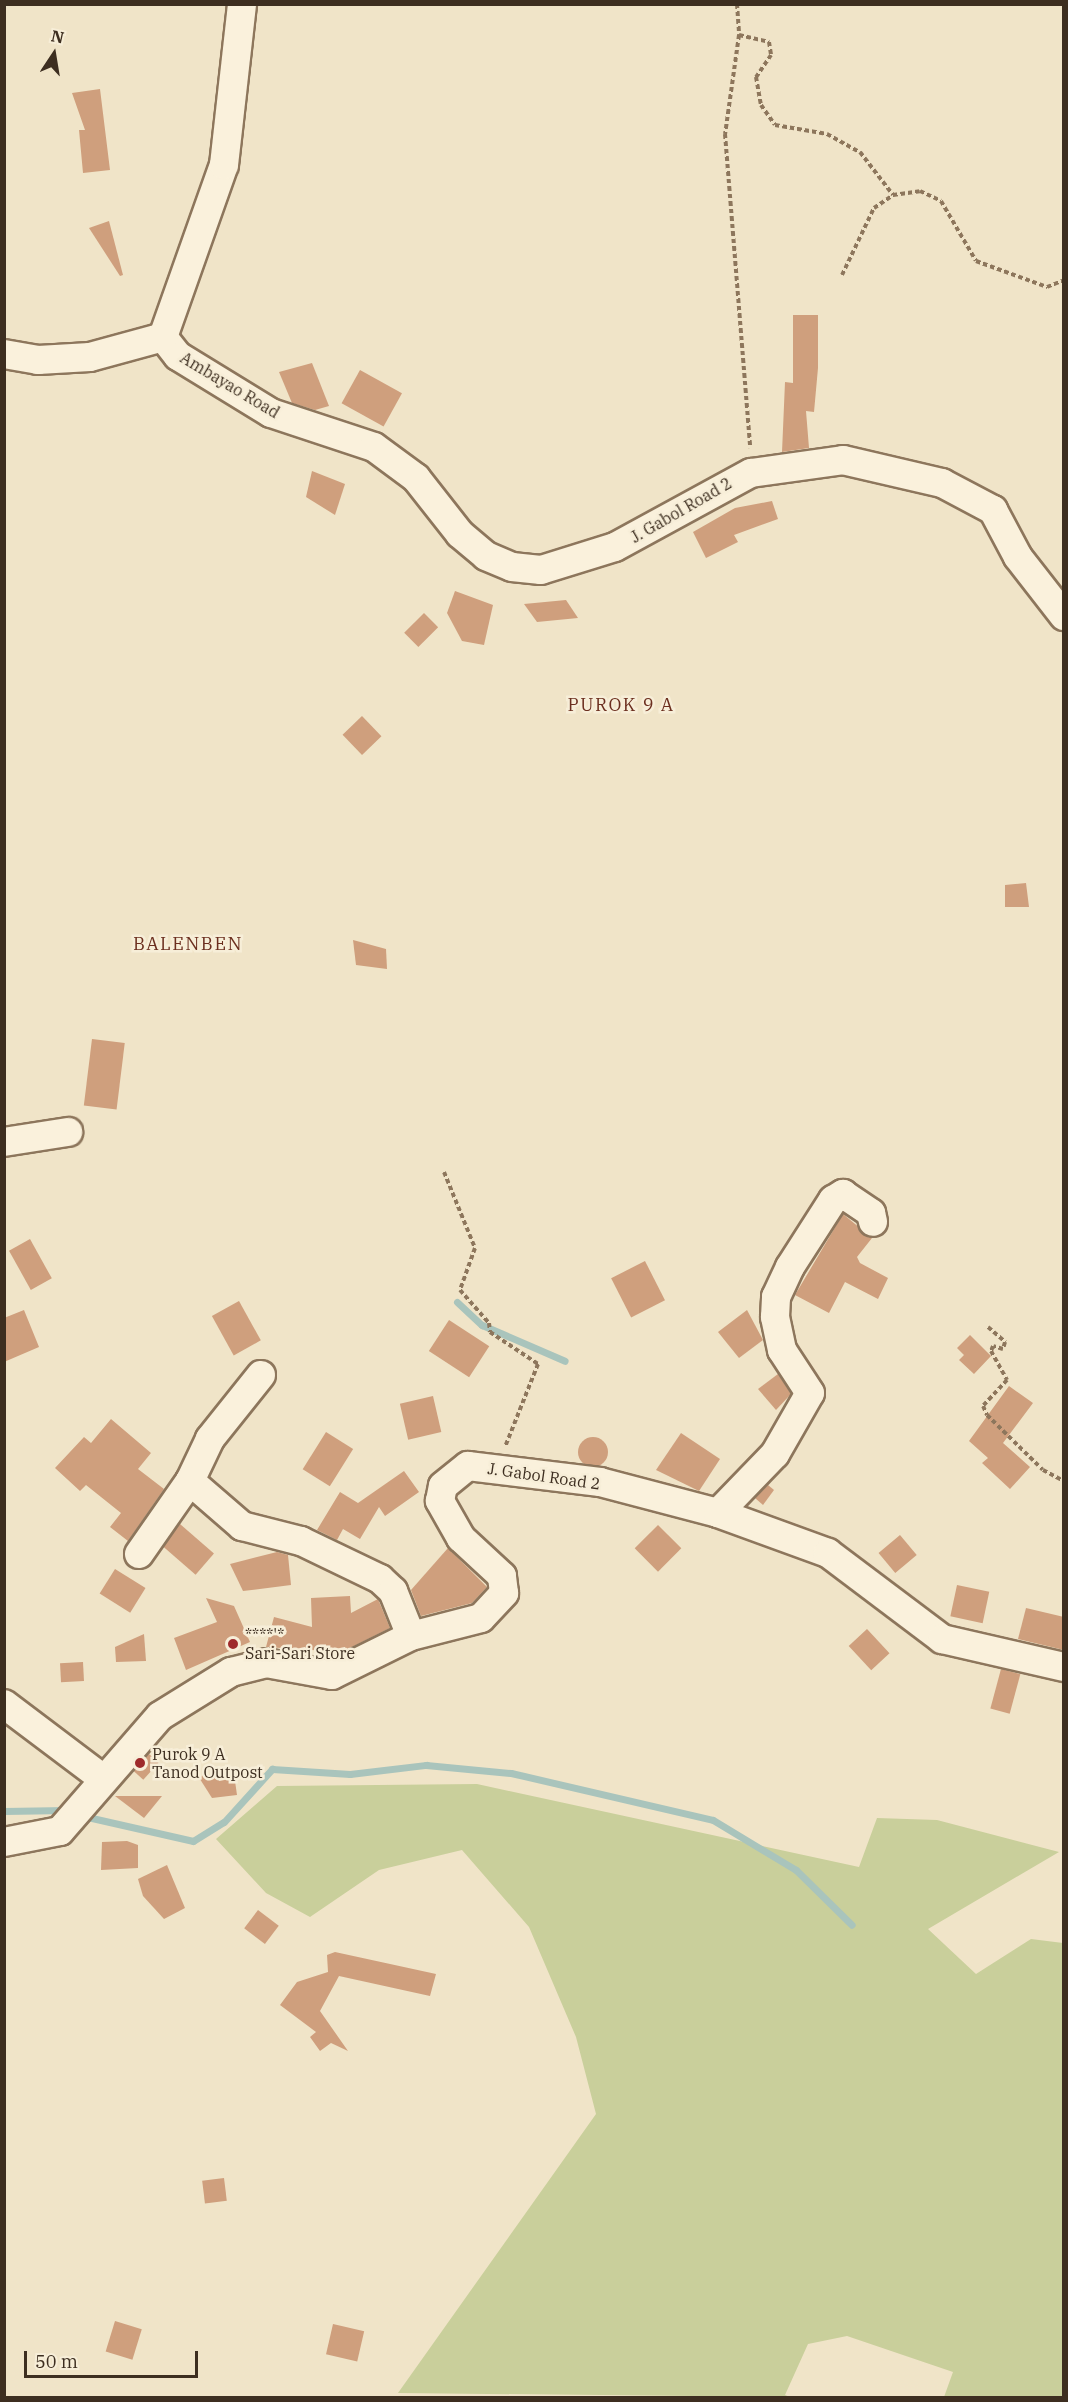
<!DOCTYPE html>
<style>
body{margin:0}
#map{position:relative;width:1068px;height:2402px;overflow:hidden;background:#f0e4c8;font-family:"IBM Plex Serif",serif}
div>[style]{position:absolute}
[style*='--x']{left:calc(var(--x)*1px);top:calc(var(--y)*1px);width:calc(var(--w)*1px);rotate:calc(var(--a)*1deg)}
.green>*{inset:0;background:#c9cf9b}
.stream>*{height:7px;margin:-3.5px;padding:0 3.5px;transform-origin:3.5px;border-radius:3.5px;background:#a9c4bc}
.building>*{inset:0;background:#cf9f7d;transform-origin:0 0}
.round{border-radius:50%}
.path>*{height:4px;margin-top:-2px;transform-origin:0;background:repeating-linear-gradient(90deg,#8d765c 0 4.5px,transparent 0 7.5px)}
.roads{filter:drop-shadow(2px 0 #8d765c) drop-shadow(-2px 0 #8d765c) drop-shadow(0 2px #8d765c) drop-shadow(0 -2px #8d765c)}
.minor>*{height:28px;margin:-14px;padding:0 14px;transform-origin:14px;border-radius:14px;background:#faf1dc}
.dots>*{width:16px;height:16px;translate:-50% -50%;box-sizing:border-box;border:3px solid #f7eed8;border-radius:50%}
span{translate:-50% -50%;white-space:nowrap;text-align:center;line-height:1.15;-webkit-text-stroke:5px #f7eed8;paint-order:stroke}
.street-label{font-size:16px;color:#3d2e20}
.poi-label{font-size:16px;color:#3d2e20}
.left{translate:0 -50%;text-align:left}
.neighbourhood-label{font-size:18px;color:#6b2e1e;letter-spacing:1.5px}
.frame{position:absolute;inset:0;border:6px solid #3d2e20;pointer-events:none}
.north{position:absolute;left:24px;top:24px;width:60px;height:60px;-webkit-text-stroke:4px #f7eed8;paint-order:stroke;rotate:12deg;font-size:16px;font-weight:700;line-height:24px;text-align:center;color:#3d2e20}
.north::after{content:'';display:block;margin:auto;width:21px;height:27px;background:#3d2e20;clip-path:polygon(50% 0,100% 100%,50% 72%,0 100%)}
.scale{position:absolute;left:24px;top:2351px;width:174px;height:27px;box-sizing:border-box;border:3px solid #3d2e20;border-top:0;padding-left:8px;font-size:18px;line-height:21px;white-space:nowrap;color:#3d2e20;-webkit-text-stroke:4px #f7eed8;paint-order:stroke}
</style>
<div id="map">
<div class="green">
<i style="clip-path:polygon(477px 1784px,859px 1867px,877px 1818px,937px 1820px,1059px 1852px,928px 1929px,976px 1974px,1031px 1939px,1063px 1943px,1063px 2397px,944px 2397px,953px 2372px,847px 2336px,808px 2344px,785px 2395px,790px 2397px,398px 2393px,596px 2114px,576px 2037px,529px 1927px,462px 1850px,379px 1870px,310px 1917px,266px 1893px,216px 1839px,277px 1786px)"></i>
</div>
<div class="stream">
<i style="--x:457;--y:1302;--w:34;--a:43"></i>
<i style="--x:482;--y:1325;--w:90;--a:23.4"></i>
<i style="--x:4;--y:1811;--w:63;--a:-0.9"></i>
<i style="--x:83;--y:1816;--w:113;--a:12.8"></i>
<i style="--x:193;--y:1841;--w:36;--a:-32"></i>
<i style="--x:224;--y:1822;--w:72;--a:-47.8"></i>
<i style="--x:272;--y:1769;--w:78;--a:3.7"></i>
<i style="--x:350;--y:1774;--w:77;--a:-6.8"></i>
<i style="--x:426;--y:1765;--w:85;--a:5.4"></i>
<i style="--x:511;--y:1773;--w:207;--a:13.1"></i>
<i style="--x:713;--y:1820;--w:97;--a:31.1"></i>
<i style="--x:796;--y:1870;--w:78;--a:44.5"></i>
</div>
<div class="building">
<i style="clip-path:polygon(100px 89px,110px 170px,83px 173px,79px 130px,85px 130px,72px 93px)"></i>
<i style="clip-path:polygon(109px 221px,123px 275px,120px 276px,89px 228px)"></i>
<i style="clip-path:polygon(793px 315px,818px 315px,818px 368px,814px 412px,806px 411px,809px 448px,782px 452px,785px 382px,793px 383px)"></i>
<i style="clip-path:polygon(312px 363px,329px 406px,315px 410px,292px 403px,279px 372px)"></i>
<i style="left:360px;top:370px;width:48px;height:38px;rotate:29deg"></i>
<i style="clip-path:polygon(312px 471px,345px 484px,335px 515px,306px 497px)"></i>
<i style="clip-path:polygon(772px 501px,778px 519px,734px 535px,738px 542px,706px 558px,693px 532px,735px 508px)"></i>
<i style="clip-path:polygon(455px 591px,493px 605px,484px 645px,462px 641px,447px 613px)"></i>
<i style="clip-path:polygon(566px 600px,578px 618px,537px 622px,524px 604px)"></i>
<i style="left:424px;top:613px;width:20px;height:28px;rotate:45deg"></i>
<i style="left:362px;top:716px;width:28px;height:27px;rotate:46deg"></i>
<i style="clip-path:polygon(1026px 883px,1029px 907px,1005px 907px,1005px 885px)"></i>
<i style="clip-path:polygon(353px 940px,386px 949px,387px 969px,356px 965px)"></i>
<i style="left:92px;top:1039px;width:33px;height:67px;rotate:7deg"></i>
<i style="clip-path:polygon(843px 1214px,872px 1238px,857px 1257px,860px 1263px,888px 1278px,878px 1299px,845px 1282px,829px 1313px,795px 1295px)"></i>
<i style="left:30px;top:1239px;width:45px;height:24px;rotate:61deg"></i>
<i style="left:645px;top:1261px;width:44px;height:38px;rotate:63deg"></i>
<i style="left:239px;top:1301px;width:45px;height:31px;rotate:61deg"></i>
<i style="clip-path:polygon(24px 1310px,39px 1347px,4px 1362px,4px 1318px)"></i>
<i style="clip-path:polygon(747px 1310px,763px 1340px,739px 1358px,718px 1332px)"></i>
<i style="left:449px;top:1320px;width:48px;height:37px;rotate:33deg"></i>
<i style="clip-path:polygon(970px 1335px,991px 1356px,974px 1374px,959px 1360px,964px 1355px,957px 1348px)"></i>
<i style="clip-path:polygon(778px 1374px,791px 1394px,776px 1410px,758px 1389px)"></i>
<i style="clip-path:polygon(1009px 1386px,1033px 1403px,1003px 1443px,1030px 1467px,1010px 1489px,982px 1463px,988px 1458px,969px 1441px)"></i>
<i style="left:433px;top:1396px;width:37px;height:34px;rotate:77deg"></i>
<i style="clip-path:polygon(111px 1419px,151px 1453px,138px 1469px,164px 1489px,128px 1541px,110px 1527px,121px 1513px,86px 1485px,80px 1491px,55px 1468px,84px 1437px,91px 1443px)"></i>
<i style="left:326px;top:1432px;width:32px;height:44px;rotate:32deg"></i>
<i style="clip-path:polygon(681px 1433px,720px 1459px,699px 1491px,656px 1470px)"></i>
<i class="round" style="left:578px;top:1437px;width:30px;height:30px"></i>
<i style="clip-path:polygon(404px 1471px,419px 1492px,385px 1516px,379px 1507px,360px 1539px,343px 1529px,337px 1540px,317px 1530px,340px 1492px,358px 1503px)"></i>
<i style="clip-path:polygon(768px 1485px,774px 1490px,763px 1505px,755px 1498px)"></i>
<i style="left:180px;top:1524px;width:45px;height:28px;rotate:41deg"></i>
<i style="left:658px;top:1525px;width:33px;height:33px;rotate:45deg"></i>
<i style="left:900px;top:1535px;width:26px;height:28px;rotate:50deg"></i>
<i style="clip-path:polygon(448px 1548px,487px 1587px,472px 1603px,421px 1616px,411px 1590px)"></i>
<i style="clip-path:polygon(277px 1552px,288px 1555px,291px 1585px,243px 1591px,230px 1564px)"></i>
<i style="left:115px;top:1569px;width:36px;height:29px;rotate:32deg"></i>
<i style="left:957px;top:1585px;width:33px;height:32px;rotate:12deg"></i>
<i style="clip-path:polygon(350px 1596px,351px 1613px,378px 1599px,390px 1628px,342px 1652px,266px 1647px,274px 1617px,312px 1627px,311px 1598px)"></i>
<i style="clip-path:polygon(206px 1598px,234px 1606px,250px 1642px,186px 1670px,174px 1638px,217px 1622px)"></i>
<i style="clip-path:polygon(1026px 1608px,1064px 1617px,1064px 1650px,1018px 1639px)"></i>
<i style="left:867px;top:1629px;width:33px;height:25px;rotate:47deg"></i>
<i style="clip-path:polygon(144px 1634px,146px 1661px,116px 1662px,115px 1647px)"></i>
<i style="left:83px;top:1662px;width:19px;height:23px;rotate:87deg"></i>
<i style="left:1001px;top:1669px;width:20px;height:41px;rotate:15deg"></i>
<i style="left:149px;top:1754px;width:13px;height:23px;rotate:42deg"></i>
<i style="clip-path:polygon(216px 1774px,235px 1781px,237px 1795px,212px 1798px,198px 1776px)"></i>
<i style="clip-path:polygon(115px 1796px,162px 1796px,144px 1818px)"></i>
<i style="clip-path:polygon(127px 1841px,138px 1845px,138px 1868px,101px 1870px,102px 1842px)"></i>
<i style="clip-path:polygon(167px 1865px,185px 1908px,164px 1919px,143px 1896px,138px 1879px)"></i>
<i style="left:258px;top:1910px;width:26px;height:23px;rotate:37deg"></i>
<i style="clip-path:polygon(335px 1952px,436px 1974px,430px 1996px,339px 1976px,320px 2011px,348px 2051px,331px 2043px,320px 2051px,310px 2037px,316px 2032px,280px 2005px,297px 1982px,328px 1972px,327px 1955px)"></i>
<i style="left:224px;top:2178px;width:23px;height:22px;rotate:83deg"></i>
<i style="left:115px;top:2321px;width:28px;height:32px;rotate:17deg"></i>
<i style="left:333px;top:2324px;width:32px;height:31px;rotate:13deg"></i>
</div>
<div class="path">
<i style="--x:737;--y:4;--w:31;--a:86"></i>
<i style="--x:739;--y:35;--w:100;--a:98"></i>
<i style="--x:725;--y:134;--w:315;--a:85.4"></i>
<i style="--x:739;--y:35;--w:31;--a:13"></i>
<i style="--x:769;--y:42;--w:13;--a:81"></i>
<i style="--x:771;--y:55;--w:27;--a:124"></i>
<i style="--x:756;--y:77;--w:28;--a:80"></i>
<i style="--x:761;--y:105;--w:24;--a:55"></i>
<i style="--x:775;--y:125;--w:53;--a:9.8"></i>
<i style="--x:827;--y:134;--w:38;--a:29"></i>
<i style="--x:860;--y:152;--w:54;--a:52.5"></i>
<i style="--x:842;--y:275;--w:74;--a:-64.5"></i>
<i style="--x:874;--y:208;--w:23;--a:-34"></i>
<i style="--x:893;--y:195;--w:27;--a:-8"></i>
<i style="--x:920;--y:191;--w:23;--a:25"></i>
<i style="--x:941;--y:201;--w:69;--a:59.7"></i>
<i style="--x:976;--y:261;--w:76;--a:20.1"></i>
<i style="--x:1047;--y:287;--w:18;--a:-22"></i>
<i style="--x:444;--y:1172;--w:82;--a:67.8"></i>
<i style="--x:475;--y:1248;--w:45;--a:109.7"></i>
<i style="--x:460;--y:1290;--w:44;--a:48.7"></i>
<i style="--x:489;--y:1323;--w:9;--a:84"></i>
<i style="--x:490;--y:1332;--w:58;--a:33.7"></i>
<i style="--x:538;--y:1364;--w:89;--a:111.7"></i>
<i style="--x:988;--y:1327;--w:23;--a:41"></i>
<i style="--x:1005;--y:1342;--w:7;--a:106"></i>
<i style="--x:1003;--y:1349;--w:10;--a:-163"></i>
<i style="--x:993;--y:1346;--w:5;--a:112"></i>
<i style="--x:991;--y:1351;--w:33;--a:61"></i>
<i style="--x:1007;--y:1380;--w:35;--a:133"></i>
<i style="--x:983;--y:1406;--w:10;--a:66"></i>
<i style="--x:987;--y:1415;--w:78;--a:44.5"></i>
<i style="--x:1043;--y:1470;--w:24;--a:28"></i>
</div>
<div class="roads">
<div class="minor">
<i style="--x:163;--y:337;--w:24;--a:52"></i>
<i style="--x:178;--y:356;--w:109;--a:31.5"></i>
<i style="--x:271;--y:413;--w:108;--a:18.3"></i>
<i style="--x:374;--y:447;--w:52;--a:36.4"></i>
<i style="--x:416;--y:478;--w:71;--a:51.8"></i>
<i style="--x:460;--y:534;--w:34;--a:40"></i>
<i style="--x:486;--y:556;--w:28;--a:23"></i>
<i style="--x:512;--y:567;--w:29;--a:6"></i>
<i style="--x:541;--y:570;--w:77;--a:-17.3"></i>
<i style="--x:615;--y:547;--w:155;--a:-28.6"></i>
<i style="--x:751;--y:473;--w:93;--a:-8"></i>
<i style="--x:843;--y:460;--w:102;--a:13.1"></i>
<i style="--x:942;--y:483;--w:58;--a:27.9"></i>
<i style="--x:993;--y:510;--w:53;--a:62"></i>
<i style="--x:1018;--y:557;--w:75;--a:52.1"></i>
<i style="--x:163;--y:337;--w:182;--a:-70.5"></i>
<i style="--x:224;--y:165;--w:162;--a:-83.6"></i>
<i style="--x:4;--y:354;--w:35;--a:10"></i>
<i style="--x:38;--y:360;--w:52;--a:-3.3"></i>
<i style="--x:90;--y:357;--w:76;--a:-15.3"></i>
<i style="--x:4;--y:1142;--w:65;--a:-8.9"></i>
<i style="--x:261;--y:1375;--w:82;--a:128.6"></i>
<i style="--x:210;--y:1439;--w:47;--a:115.5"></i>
<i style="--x:190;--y:1481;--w:69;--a:40.9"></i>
<i style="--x:242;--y:1526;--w:61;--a:14.3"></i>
<i style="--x:301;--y:1541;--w:88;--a:25.7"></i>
<i style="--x:380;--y:1579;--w:18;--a:43"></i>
<i style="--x:393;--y:1591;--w:48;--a:68.2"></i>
<i style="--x:718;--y:1513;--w:82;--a:-46"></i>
<i style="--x:775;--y:1454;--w:70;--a:-60.2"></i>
<i style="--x:810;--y:1393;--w:51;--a:-123.1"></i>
<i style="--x:782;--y:1350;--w:34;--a:-102"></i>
<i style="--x:775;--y:1317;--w:20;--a:-87"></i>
<i style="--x:776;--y:1297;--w:33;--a:-65"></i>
<i style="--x:790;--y:1267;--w:80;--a:-57.3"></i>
<i style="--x:833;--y:1200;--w:12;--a:-31"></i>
<i style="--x:843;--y:1194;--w:34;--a:34"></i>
<i style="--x:871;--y:1213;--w:9;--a:77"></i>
<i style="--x:139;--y:1554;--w:89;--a:-55.1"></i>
<i style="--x:4;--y:1704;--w:121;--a:37"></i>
<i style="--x:4;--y:1842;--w:57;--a:-11.1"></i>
<i style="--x:60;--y:1831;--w:152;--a:-49"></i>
<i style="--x:160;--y:1716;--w:84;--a:-31.8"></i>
<i style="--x:231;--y:1672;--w:36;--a:-14"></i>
<i style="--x:266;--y:1663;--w:67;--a:10.3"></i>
<i style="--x:332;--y:1675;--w:88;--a:-26.3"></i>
<i style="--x:411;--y:1636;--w:72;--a:-14.4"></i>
<i style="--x:481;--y:1618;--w:34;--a:-47"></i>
<i style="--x:504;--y:1593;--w:17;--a:-97"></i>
<i style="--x:502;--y:1576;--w:56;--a:-137.2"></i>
<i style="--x:461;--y:1538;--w:43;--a:-119.6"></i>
<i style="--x:440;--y:1501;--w:15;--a:-79"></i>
<i style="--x:443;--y:1486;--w:32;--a:-39"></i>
<i style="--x:468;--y:1466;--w:133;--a:6.9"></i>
<i style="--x:600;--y:1482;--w:122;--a:14.7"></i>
<i style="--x:718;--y:1513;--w:117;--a:20"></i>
<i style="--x:828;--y:1553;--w:143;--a:37"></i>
<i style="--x:942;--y:1639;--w:125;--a:12.9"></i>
</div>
</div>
<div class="dots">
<i style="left:233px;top:1644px;background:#9e2a2b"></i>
<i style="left:140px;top:1763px;background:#9e2a2b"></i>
</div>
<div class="street-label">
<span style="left:230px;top:385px;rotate:31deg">Ambayao Road</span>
<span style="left:681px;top:510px;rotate:-30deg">J. Gabol Road 2</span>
<span style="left:544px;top:1476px;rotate:8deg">J. Gabol Road 2</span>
</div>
<div class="poi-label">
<span class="left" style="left:245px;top:1644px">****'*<br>Sari-Sari Store</span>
<span class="left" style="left:152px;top:1763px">Purok 9 A<br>Tanod Outpost</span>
</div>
<div class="neighbourhood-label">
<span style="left:621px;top:705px">PUROK 9 A</span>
<span style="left:188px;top:944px">BALENBEN</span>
</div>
<div class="frame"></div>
<div class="north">N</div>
<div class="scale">50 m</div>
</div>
